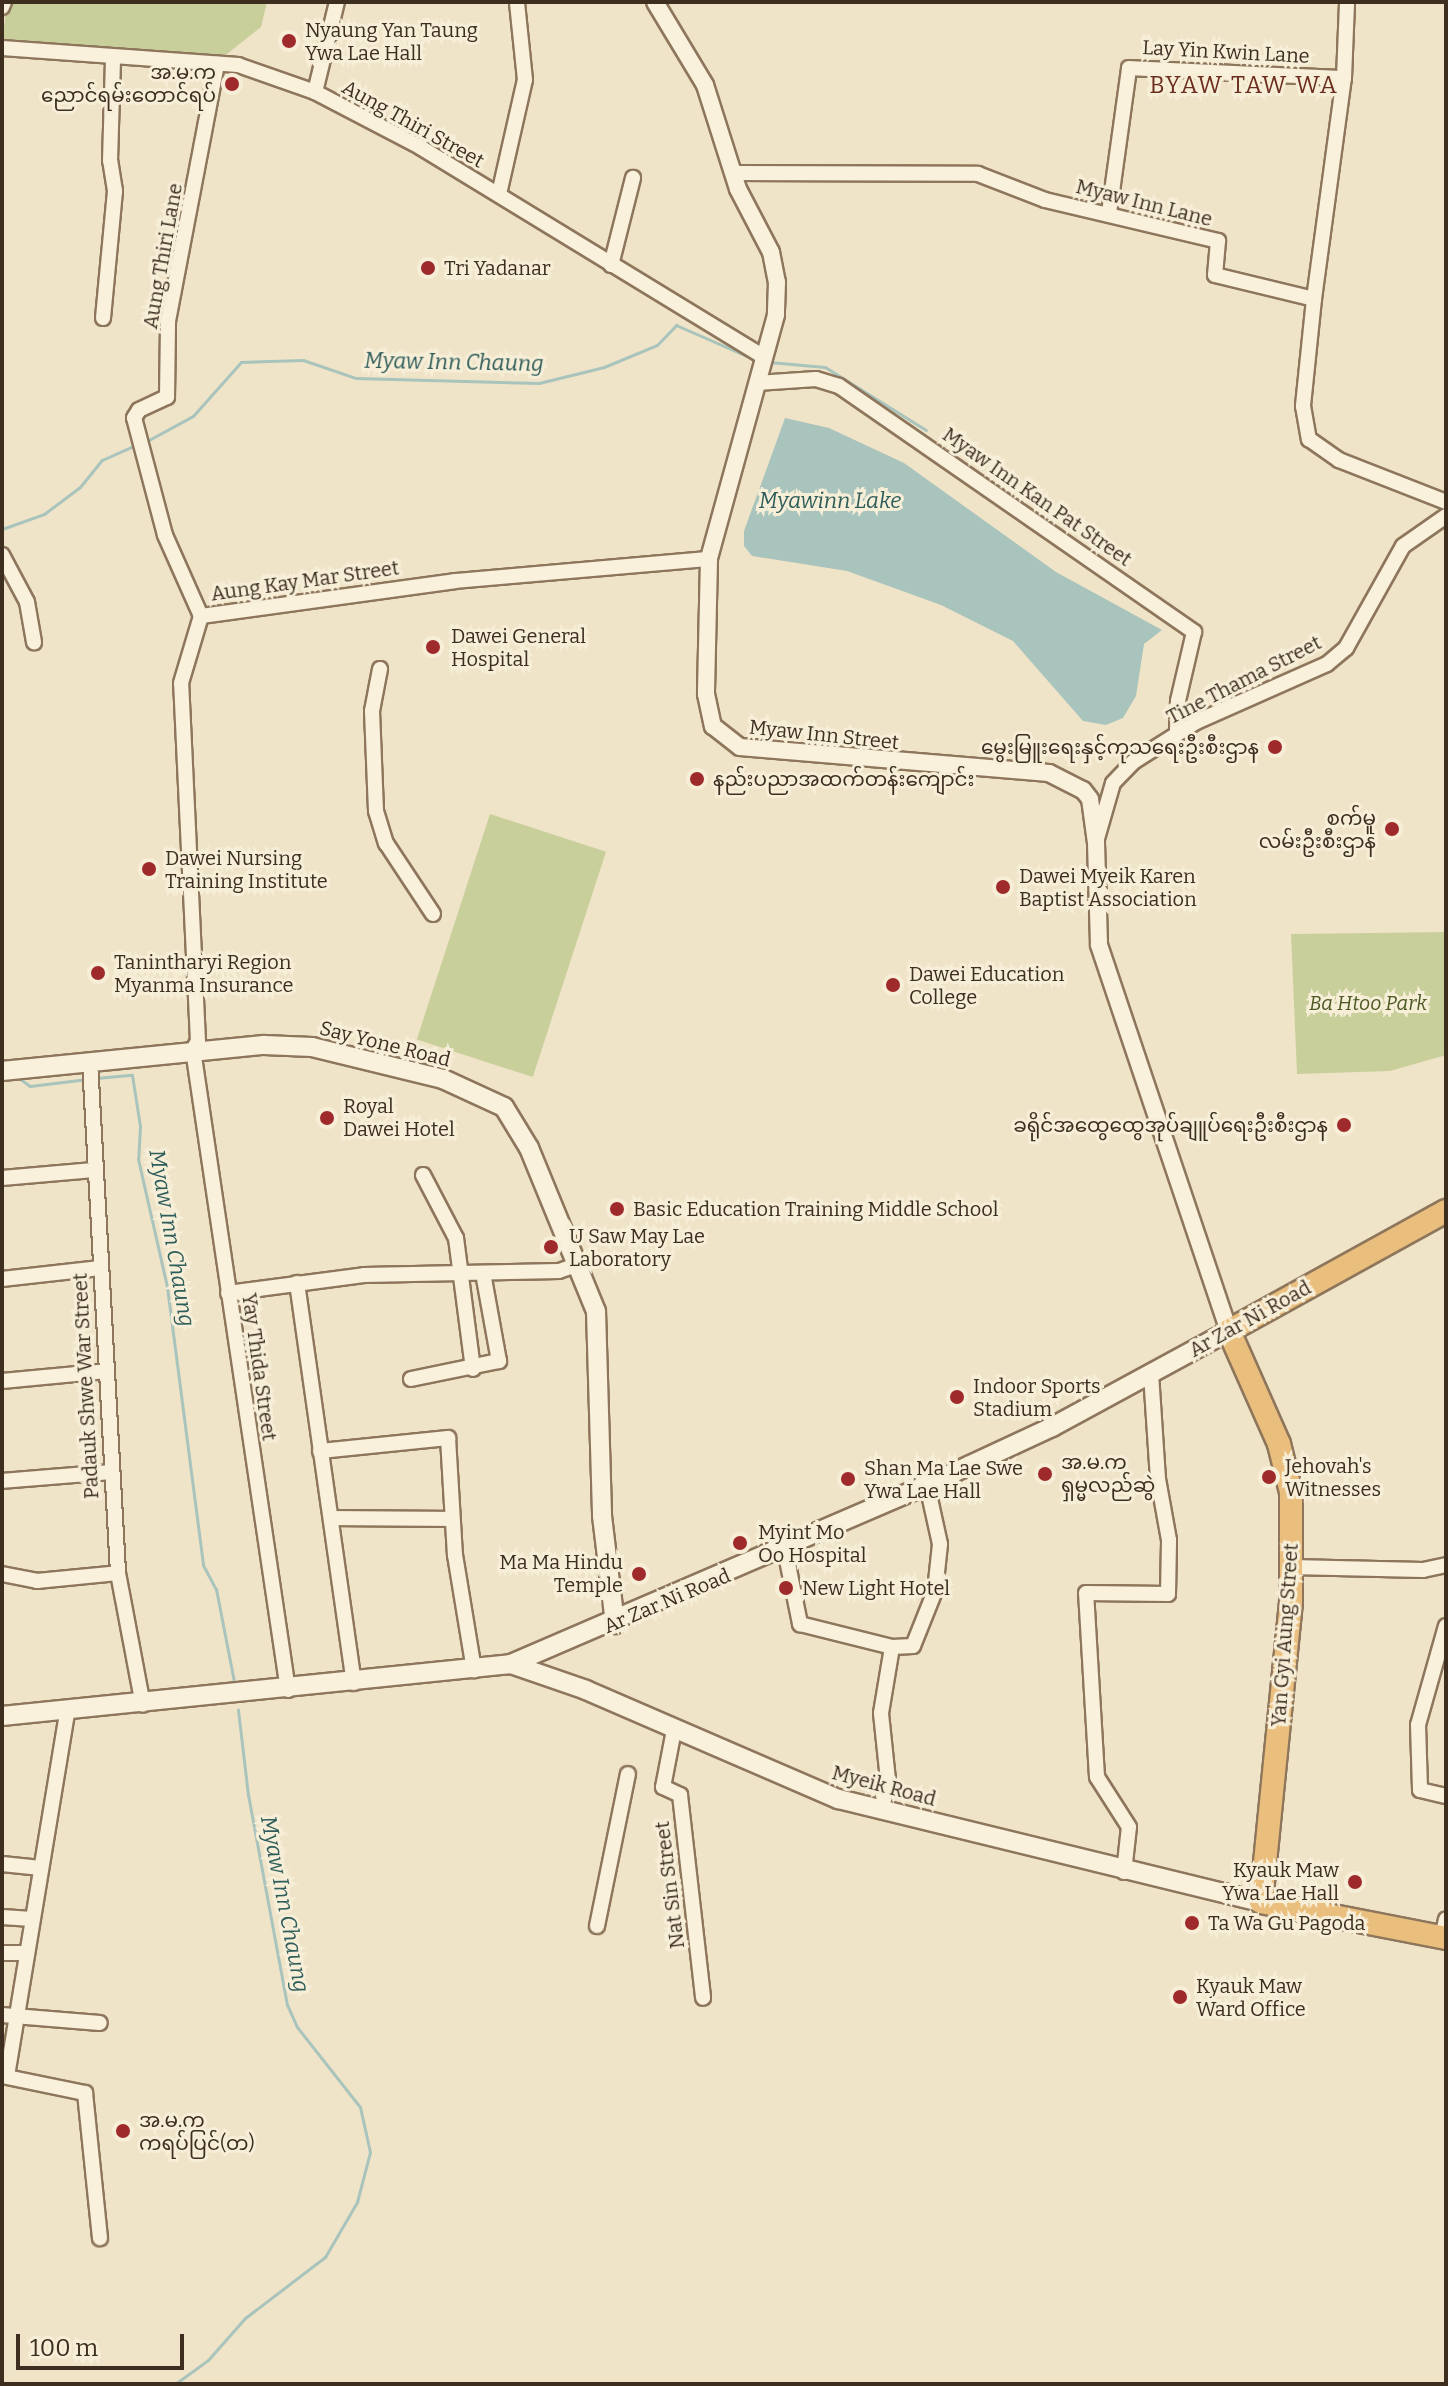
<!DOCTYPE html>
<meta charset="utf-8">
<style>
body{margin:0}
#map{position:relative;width:1448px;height:2386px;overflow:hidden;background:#f0e4c8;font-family:Bitter,"Noto Sans Myanmar",serif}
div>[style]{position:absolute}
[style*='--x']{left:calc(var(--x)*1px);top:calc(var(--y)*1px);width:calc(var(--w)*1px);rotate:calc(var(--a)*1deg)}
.green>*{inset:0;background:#c9cf9b;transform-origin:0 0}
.water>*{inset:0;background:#a9c4bc}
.stream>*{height:3px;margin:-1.5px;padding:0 1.5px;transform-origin:1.5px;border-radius:1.5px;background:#a9c4bc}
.roads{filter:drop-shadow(2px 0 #8d765c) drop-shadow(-2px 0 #8d765c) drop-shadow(0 2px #8d765c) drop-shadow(0 -2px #8d765c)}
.minor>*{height:14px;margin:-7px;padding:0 7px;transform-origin:7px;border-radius:7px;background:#faf1dc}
.tertiary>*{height:16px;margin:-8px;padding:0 8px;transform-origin:8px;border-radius:8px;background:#faf1dc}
.secondary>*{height:18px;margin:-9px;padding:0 9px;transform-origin:9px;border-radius:9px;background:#faf1dc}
.trunk>*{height:22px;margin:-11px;padding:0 11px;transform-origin:11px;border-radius:11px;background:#eabe7c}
.dots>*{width:22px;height:22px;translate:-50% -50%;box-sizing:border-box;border:4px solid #f7eed8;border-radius:50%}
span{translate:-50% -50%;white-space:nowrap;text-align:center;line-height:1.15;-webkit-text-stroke:6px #f7eed8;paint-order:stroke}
.poi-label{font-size:20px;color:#3d2e20}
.left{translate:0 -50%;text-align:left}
.right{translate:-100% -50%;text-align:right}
.street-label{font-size:20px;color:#3d2e20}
.park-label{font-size:20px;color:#4d5a26;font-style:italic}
.water-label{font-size:22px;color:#2f5d5a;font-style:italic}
.quarter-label{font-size:24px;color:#6b2e1e;letter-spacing:2px}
.frame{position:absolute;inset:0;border:4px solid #3d2e20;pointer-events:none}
.scale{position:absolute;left:16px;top:2334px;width:168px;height:36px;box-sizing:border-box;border:4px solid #3d2e20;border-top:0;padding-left:10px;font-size:24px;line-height:28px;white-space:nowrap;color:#3d2e20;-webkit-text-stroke:6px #f7eed8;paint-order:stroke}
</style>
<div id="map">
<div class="green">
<i style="clip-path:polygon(7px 2px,267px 2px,261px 27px,222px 58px,2px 43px)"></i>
<i style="left:490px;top:814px;width:122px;height:237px;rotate:18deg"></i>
<i style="clip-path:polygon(1446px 932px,1446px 1055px,1390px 1071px,1297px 1074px,1291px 934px)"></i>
</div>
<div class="water">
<i style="clip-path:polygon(785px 418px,829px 428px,904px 463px,1056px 572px,1162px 630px,1144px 644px,1136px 696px,1123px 718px,1106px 725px,1083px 721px,1013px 641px,941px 605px,847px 571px,752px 556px,744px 546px,744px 531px)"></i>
</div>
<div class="stream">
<i style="--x:769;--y:362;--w:56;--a:5.1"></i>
<i style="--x:825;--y:367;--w:119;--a:32"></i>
<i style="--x:147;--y:441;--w:52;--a:-28.5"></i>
<i style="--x:193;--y:416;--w:72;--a:-48.4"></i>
<i style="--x:241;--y:362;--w:62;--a:-1.8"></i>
<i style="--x:303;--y:360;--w:56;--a:18.8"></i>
<i style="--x:356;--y:378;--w:183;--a:1.6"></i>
<i style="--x:539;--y:383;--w:67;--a:-13.8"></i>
<i style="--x:604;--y:367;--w:57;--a:-22.5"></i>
<i style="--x:657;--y:345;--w:28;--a:-46"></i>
<i style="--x:676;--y:325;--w:85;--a:23.6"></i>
<i style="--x:2;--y:529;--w:45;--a:-19.7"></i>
<i style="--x:44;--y:514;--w:45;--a:-36.9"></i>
<i style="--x:80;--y:487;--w:35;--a:-51"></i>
<i style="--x:102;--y:460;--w:37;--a:-24"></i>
<i style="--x:16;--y:1076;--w:17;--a:36"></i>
<i style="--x:30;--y:1086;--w:58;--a:-6.9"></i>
<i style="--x:96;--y:1078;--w:36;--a:-5"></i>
<i style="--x:132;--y:1075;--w:52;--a:81.1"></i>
<i style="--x:140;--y:1126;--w:33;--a:93"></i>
<i style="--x:138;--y:1159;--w:131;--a:77.2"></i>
<i style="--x:167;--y:1287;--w:280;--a:82.6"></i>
<i style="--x:203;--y:1565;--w:27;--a:62"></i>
<i style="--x:216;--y:1589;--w:100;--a:79"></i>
<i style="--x:155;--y:2384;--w:15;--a:0"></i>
<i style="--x:175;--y:2384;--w:41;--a:-36"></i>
<i style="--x:208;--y:2360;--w:56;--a:-48.6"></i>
<i style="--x:245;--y:2318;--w:101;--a:-37.3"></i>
<i style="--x:325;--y:2257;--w:64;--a:-59.8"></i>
<i style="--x:357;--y:2202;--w:52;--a:-75.4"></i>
<i style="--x:370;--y:2152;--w:46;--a:-102.5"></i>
<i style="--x:360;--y:2107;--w:102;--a:-128.2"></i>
<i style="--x:297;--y:2027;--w:24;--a:-114"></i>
<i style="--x:287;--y:2005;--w:214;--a:-100.5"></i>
<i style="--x:248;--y:1795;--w:86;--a:-96.7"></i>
</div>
<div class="roads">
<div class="minor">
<i style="--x:2;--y:7;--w:5;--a:-68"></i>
<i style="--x:2;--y:48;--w:237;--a:4.1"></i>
<i style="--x:238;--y:65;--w:82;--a:19.3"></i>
<i style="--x:315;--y:92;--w:119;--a:27.6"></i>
<i style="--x:420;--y:147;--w:403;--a:31.4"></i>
<i style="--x:315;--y:92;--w:93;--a:-76.3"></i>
<i style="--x:733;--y:173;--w:245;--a:0.2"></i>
<i style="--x:978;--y:174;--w:72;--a:21.2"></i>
<i style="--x:1045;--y:200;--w:178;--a:13.3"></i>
<i style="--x:1218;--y:241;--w:34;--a:95"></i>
<i style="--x:1215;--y:275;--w:102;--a:13.6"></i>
<i style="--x:1314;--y:299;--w:108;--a:95.9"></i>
<i style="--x:1303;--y:406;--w:34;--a:80"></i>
<i style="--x:1309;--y:439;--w:37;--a:35"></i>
<i style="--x:1339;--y:460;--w:115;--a:21.4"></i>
<i style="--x:499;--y:194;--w:117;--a:-77.2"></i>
<i style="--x:525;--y:80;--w:78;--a:-95.9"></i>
<i style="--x:1109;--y:213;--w:146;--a:-82.1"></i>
<i style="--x:1129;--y:68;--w:215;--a:2.7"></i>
<i style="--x:1344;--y:78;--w:76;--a:-87.7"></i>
<i style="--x:611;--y:265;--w:90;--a:-75.8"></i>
<i style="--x:1314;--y:299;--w:223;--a:-82.3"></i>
<i style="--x:103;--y:318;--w:128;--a:-84.6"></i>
<i style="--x:115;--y:191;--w:30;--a:-99"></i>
<i style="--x:110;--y:161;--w:104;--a:-88.3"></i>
<i style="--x:757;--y:383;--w:59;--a:-3.9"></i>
<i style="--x:816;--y:379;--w:24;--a:17"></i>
<i style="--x:839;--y:386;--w:432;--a:34.7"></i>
<i style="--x:1194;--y:632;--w:71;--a:103.1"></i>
<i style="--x:1178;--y:701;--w:33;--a:92"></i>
<i style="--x:2;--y:555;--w:53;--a:62"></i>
<i style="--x:27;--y:602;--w:41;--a:80.1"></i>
<i style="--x:201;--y:616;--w:89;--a:-114"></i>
<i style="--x:165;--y:535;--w:121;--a:-104.8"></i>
<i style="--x:134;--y:418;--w:9;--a:-58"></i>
<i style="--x:139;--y:410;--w:31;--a:-25"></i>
<i style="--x:167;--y:397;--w:76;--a:-89.2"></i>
<i style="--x:168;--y:321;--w:262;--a:-79.2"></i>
<i style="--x:380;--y:669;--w:43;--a:100.8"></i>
<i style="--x:372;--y:711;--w:100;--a:87.7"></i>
<i style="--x:376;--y:811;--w:34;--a:73"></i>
<i style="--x:386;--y:843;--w:85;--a:56.5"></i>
<i style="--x:1096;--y:842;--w:61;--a:-73.9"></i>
<i style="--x:1113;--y:783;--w:29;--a:-46"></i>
<i style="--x:1133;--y:762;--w:75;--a:-32.4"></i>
<i style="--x:1196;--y:722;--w:143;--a:-23.9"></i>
<i style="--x:1327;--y:664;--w:25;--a:-40"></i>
<i style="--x:1346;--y:648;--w:117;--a:-60.8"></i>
<i style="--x:1403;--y:546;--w:52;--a:-34.9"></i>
<i style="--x:90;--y:1062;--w:512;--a:86.86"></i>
<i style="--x:118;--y:1573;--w:134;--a:79.3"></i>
<i style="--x:423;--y:1175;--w:71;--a:62.4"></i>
<i style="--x:456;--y:1238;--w:132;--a:82.6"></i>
<i style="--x:2;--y:1178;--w:92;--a:-5"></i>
<i style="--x:2;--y:1279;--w:99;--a:-6.4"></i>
<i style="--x:297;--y:1283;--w:404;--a:81.9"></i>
<i style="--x:228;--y:1293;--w:137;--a:-7.5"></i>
<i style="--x:364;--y:1275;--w:195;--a:-1.2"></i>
<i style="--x:559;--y:1271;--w:21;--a:-19"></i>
<i style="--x:411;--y:1379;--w:90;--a:-11.6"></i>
<i style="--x:499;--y:1361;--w:89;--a:-100.3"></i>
<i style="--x:2;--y:1381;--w:105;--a:-5.4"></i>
<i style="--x:320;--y:1451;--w:129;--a:-5.8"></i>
<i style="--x:448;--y:1438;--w:117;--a:86.6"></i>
<i style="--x:455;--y:1555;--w:117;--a:80.6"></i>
<i style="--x:2;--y:1481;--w:109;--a:-4.7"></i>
<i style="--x:333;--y:1518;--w:119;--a:0.5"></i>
<i style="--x:785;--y:1550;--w:76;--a:78.5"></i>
<i style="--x:800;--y:1624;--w:95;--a:14"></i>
<i style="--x:1291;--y:1567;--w:132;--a:1.3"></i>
<i style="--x:1423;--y:1570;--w:24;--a:-12"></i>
<i style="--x:2;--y:1574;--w:36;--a:11"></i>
<i style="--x:37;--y:1581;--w:81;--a:-5.6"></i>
<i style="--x:1446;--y:1626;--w:103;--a:105.8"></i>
<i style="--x:1418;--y:1725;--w:65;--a:88.2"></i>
<i style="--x:1420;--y:1790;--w:27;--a:13"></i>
<i style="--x:288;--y:1690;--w:647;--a:-98.44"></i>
<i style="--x:193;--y:1050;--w:10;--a:-61"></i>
<i style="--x:198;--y:1041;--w:358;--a:-92.7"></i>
<i style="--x:181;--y:683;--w:70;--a:-73.4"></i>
<i style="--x:201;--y:616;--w:256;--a:-7.8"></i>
<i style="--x:455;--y:581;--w:255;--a:-5"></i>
<i style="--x:674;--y:1730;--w:58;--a:100.9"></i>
<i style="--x:663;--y:1787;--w:19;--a:25"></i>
<i style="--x:680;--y:1795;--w:204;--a:83.5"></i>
<i style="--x:882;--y:1809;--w:30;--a:-78"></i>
<i style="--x:888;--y:1780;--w:67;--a:-96"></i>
<i style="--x:881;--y:1713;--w:67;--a:-80.5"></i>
<i style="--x:892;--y:1647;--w:21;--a:-3"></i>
<i style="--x:913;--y:1646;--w:59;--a:-68.2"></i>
<i style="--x:935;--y:1591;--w:47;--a:-83.9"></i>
<i style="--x:940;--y:1544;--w:60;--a:-102.4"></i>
<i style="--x:2;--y:1864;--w:39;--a:6"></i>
<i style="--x:1124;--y:1872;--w:45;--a:-83.7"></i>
<i style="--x:1129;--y:1827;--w:59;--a:-122.6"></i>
<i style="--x:1097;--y:1777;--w:184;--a:-93.4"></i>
<i style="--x:1086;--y:1593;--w:82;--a:0.7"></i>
<i style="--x:1168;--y:1594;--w:54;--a:-88.9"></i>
<i style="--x:1169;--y:1540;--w:62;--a:-100.2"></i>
<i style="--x:1158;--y:1479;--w:106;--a:-93.8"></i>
<i style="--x:2;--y:1917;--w:30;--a:4"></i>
<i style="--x:597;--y:1926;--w:155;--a:-78.5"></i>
<i style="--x:1442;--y:1938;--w:19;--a:-78"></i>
<i style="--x:2;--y:1953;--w:23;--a:0"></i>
<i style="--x:2;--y:2015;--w:98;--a:4.7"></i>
<i style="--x:2;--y:2076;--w:85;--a:11.6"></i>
<i style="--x:85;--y:2093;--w:146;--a:84.1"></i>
<i style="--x:7;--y:2076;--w:368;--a:-80.6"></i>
</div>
<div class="tertiary">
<i style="--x:655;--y:2;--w:97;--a:58.9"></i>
<i style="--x:705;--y:85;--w:109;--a:72.4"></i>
<i style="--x:738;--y:189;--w:71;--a:62.4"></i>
<i style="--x:771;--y:252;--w:31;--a:79"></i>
<i style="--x:777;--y:282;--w:33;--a:92"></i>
<i style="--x:776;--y:315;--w:253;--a:105.4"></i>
<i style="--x:709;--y:559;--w:135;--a:91.3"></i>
<i style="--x:706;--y:694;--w:33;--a:78"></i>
<i style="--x:713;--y:726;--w:34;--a:38"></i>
<i style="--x:740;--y:747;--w:310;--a:4.8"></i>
<i style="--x:1049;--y:773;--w:38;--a:27"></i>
<i style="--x:1083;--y:790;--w:11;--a:52"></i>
<i style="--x:1090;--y:799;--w:44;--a:82.2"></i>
<i style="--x:1096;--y:843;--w:102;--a:88.3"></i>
<i style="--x:1099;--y:945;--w:407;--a:71.4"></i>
</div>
<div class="secondary">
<i style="--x:2;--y:1071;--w:263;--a:-5.7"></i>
<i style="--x:264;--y:1045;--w:48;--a:2.4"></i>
<i style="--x:312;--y:1047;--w:135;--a:13.7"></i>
<i style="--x:443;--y:1079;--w:67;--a:24.7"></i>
<i style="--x:504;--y:1107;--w:48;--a:58.6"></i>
<i style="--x:529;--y:1148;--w:176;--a:67.7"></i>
<i style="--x:596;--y:1311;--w:205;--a:88.3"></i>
<i style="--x:602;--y:1516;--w:109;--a:83.1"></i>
<i style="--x:511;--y:1664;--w:79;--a:19.1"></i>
<i style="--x:586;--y:1690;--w:275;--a:23.4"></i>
<i style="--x:838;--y:1799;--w:435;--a:13.7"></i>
<i style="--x:2;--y:1716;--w:512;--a:-5.83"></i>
<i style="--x:511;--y:1664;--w:453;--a:-23.3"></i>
<i style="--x:927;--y:1485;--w:138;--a:-24.9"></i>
<i style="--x:1052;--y:1427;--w:201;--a:-28.5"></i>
</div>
<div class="trunk">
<i style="--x:1446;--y:1211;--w:248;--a:151.1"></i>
<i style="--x:1229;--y:1331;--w:124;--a:66.1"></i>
<i style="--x:1279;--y:1444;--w:49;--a:76"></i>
<i style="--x:1291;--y:1492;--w:110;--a:90"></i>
<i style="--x:1291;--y:1602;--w:301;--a:95.7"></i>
<i style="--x:1261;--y:1902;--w:188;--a:11"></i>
</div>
</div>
<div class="dots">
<i style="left:289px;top:41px;background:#9e2a2b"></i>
<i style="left:232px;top:84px;background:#9e2a2b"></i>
<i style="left:428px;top:268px;background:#9e2a2b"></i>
<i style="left:433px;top:647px;background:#9e2a2b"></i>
<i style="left:1275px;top:747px;background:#9e2a2b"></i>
<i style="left:697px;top:779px;background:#9e2a2b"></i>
<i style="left:1392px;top:829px;background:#9e2a2b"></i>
<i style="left:149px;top:869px;background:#9e2a2b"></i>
<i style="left:1003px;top:887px;background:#9e2a2b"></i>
<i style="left:98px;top:973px;background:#9e2a2b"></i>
<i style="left:893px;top:985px;background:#9e2a2b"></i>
<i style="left:327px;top:1118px;background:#9e2a2b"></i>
<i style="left:1344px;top:1125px;background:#9e2a2b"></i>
<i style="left:617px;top:1209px;background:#9e2a2b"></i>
<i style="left:551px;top:1247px;background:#9e2a2b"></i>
<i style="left:957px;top:1397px;background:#9e2a2b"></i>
<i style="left:1045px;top:1474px;background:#9e2a2b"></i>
<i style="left:1269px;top:1477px;background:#9e2a2b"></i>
<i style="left:848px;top:1479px;background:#9e2a2b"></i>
<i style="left:740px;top:1543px;background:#9e2a2b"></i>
<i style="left:639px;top:1574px;background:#9e2a2b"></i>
<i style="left:786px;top:1588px;background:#9e2a2b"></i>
<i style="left:1355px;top:1882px;background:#9e2a2b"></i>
<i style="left:1192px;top:1923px;background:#9e2a2b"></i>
<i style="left:1180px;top:1997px;background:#9e2a2b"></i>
<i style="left:123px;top:2131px;background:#9e2a2b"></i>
</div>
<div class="poi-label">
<span class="left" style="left:305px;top:42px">Nyaung Yan Taung<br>Ywa Lae Hall</span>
<span class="right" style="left:216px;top:84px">အ.မ.က<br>ညောင်ရမ်းတောင်ရပ်</span>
<span class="left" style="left:444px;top:268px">Tri Yadanar</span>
<span class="left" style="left:451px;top:648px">Dawei General<br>Hospital</span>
<span class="right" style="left:1259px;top:747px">မွေးမြူးရေးနှင့်ကုသရေးဦးစီးဌာန</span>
<span class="left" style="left:713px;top:779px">နည်းပညာအထက်တန်းကျောင်း</span>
<span class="right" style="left:1376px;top:830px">စက်မူ<br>လမ်းဦးစီးဌာန</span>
<span class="left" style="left:165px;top:870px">Dawei Nursing<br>Training Institute</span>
<span class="left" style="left:1019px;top:888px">Dawei Myeik Karen<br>Baptist Association</span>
<span class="left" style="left:114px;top:974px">Tanintharyi Region<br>Myanma Insurance</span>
<span class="left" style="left:909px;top:986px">Dawei Education<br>College</span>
<span class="left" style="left:343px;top:1118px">Royal<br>Dawei Hotel</span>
<span class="right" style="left:1328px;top:1125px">ခရိုင်အထွေထွေအုပ်ချူပ်ရေးဦးစီးဌာန</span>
<span class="left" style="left:633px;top:1209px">Basic Education Training Middle School</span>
<span class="left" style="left:569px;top:1248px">U Saw May Lae<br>Laboratory</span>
<span class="left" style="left:973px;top:1398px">Indoor Sports<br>Stadium</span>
<span class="left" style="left:1061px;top:1474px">အ.မ.က<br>ရှမ္မလည်ဆွဲ</span>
<span class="left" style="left:1285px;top:1478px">Jehovah's<br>Witnesses</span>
<span class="left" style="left:864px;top:1480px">Shan Ma Lae Swe<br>Ywa Lae Hall</span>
<span class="left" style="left:758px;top:1544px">Myint Mo<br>Oo Hospital</span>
<span class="right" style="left:623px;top:1574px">Ma Ma Hindu<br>Temple</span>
<span class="left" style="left:802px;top:1588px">New Light Hotel</span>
<span class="right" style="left:1339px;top:1882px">Kyauk Maw<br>Ywa Lae Hall</span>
<span class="left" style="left:1208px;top:1923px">Ta Wa Gu Pagoda</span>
<span class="left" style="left:1196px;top:1998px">Kyauk Maw<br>Ward Office</span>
<span class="left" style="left:139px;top:2132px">အ.မ.က<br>ကရပ်ပြင်(တ)</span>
</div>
<div class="street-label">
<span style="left:1226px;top:52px;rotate:3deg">Lay Yin Kwin Lane</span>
<span style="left:413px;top:124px;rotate:29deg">Aung Thiri Street</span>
<span style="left:1144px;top:203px;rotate:14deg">Myaw Inn Lane</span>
<span style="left:163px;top:256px;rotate:-80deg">Aung Thiri Lane</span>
<span style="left:1037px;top:497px;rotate:35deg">Myaw Inn Kan Pat Street</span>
<span style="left:305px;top:581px;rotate:-8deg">Aung Kay Mar Street</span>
<span style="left:1244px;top:680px;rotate:-27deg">Tine Thama Street</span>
<span style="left:824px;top:735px;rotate:6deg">Myaw Inn Street</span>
<span style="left:385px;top:1044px;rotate:14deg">Say Yone Road</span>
<span style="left:1250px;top:1319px;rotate:-29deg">Ar Zar Ni Road</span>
<span style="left:259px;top:1367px;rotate:82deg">Yay Thida Street</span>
<span style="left:86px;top:1386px;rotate:-93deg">Padauk Shwe War Street</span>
<span style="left:667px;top:1601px;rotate:-23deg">Ar Zar Ni Road</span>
<span style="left:1285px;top:1635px;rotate:-86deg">Yan Gyi Aung Street</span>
<span style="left:884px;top:1786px;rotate:15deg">Myeik Road</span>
<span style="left:670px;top:1885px;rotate:-97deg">Nat Sin Street</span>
</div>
<div class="park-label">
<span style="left:1368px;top:1003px">Ba Htoo Park</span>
</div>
<div class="water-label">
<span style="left:454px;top:362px;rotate:1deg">Myaw Inn Chaung</span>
<span style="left:830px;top:501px">Myawinn Lake</span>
<span style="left:172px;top:1238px;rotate:80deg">Myaw Inn Chaung</span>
<span style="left:285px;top:1904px;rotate:79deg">Myaw Inn Chaung</span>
</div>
<div class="quarter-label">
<span style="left:1244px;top:86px">BYAW TAW WA</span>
</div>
<div class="frame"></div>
<div class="scale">100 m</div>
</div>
